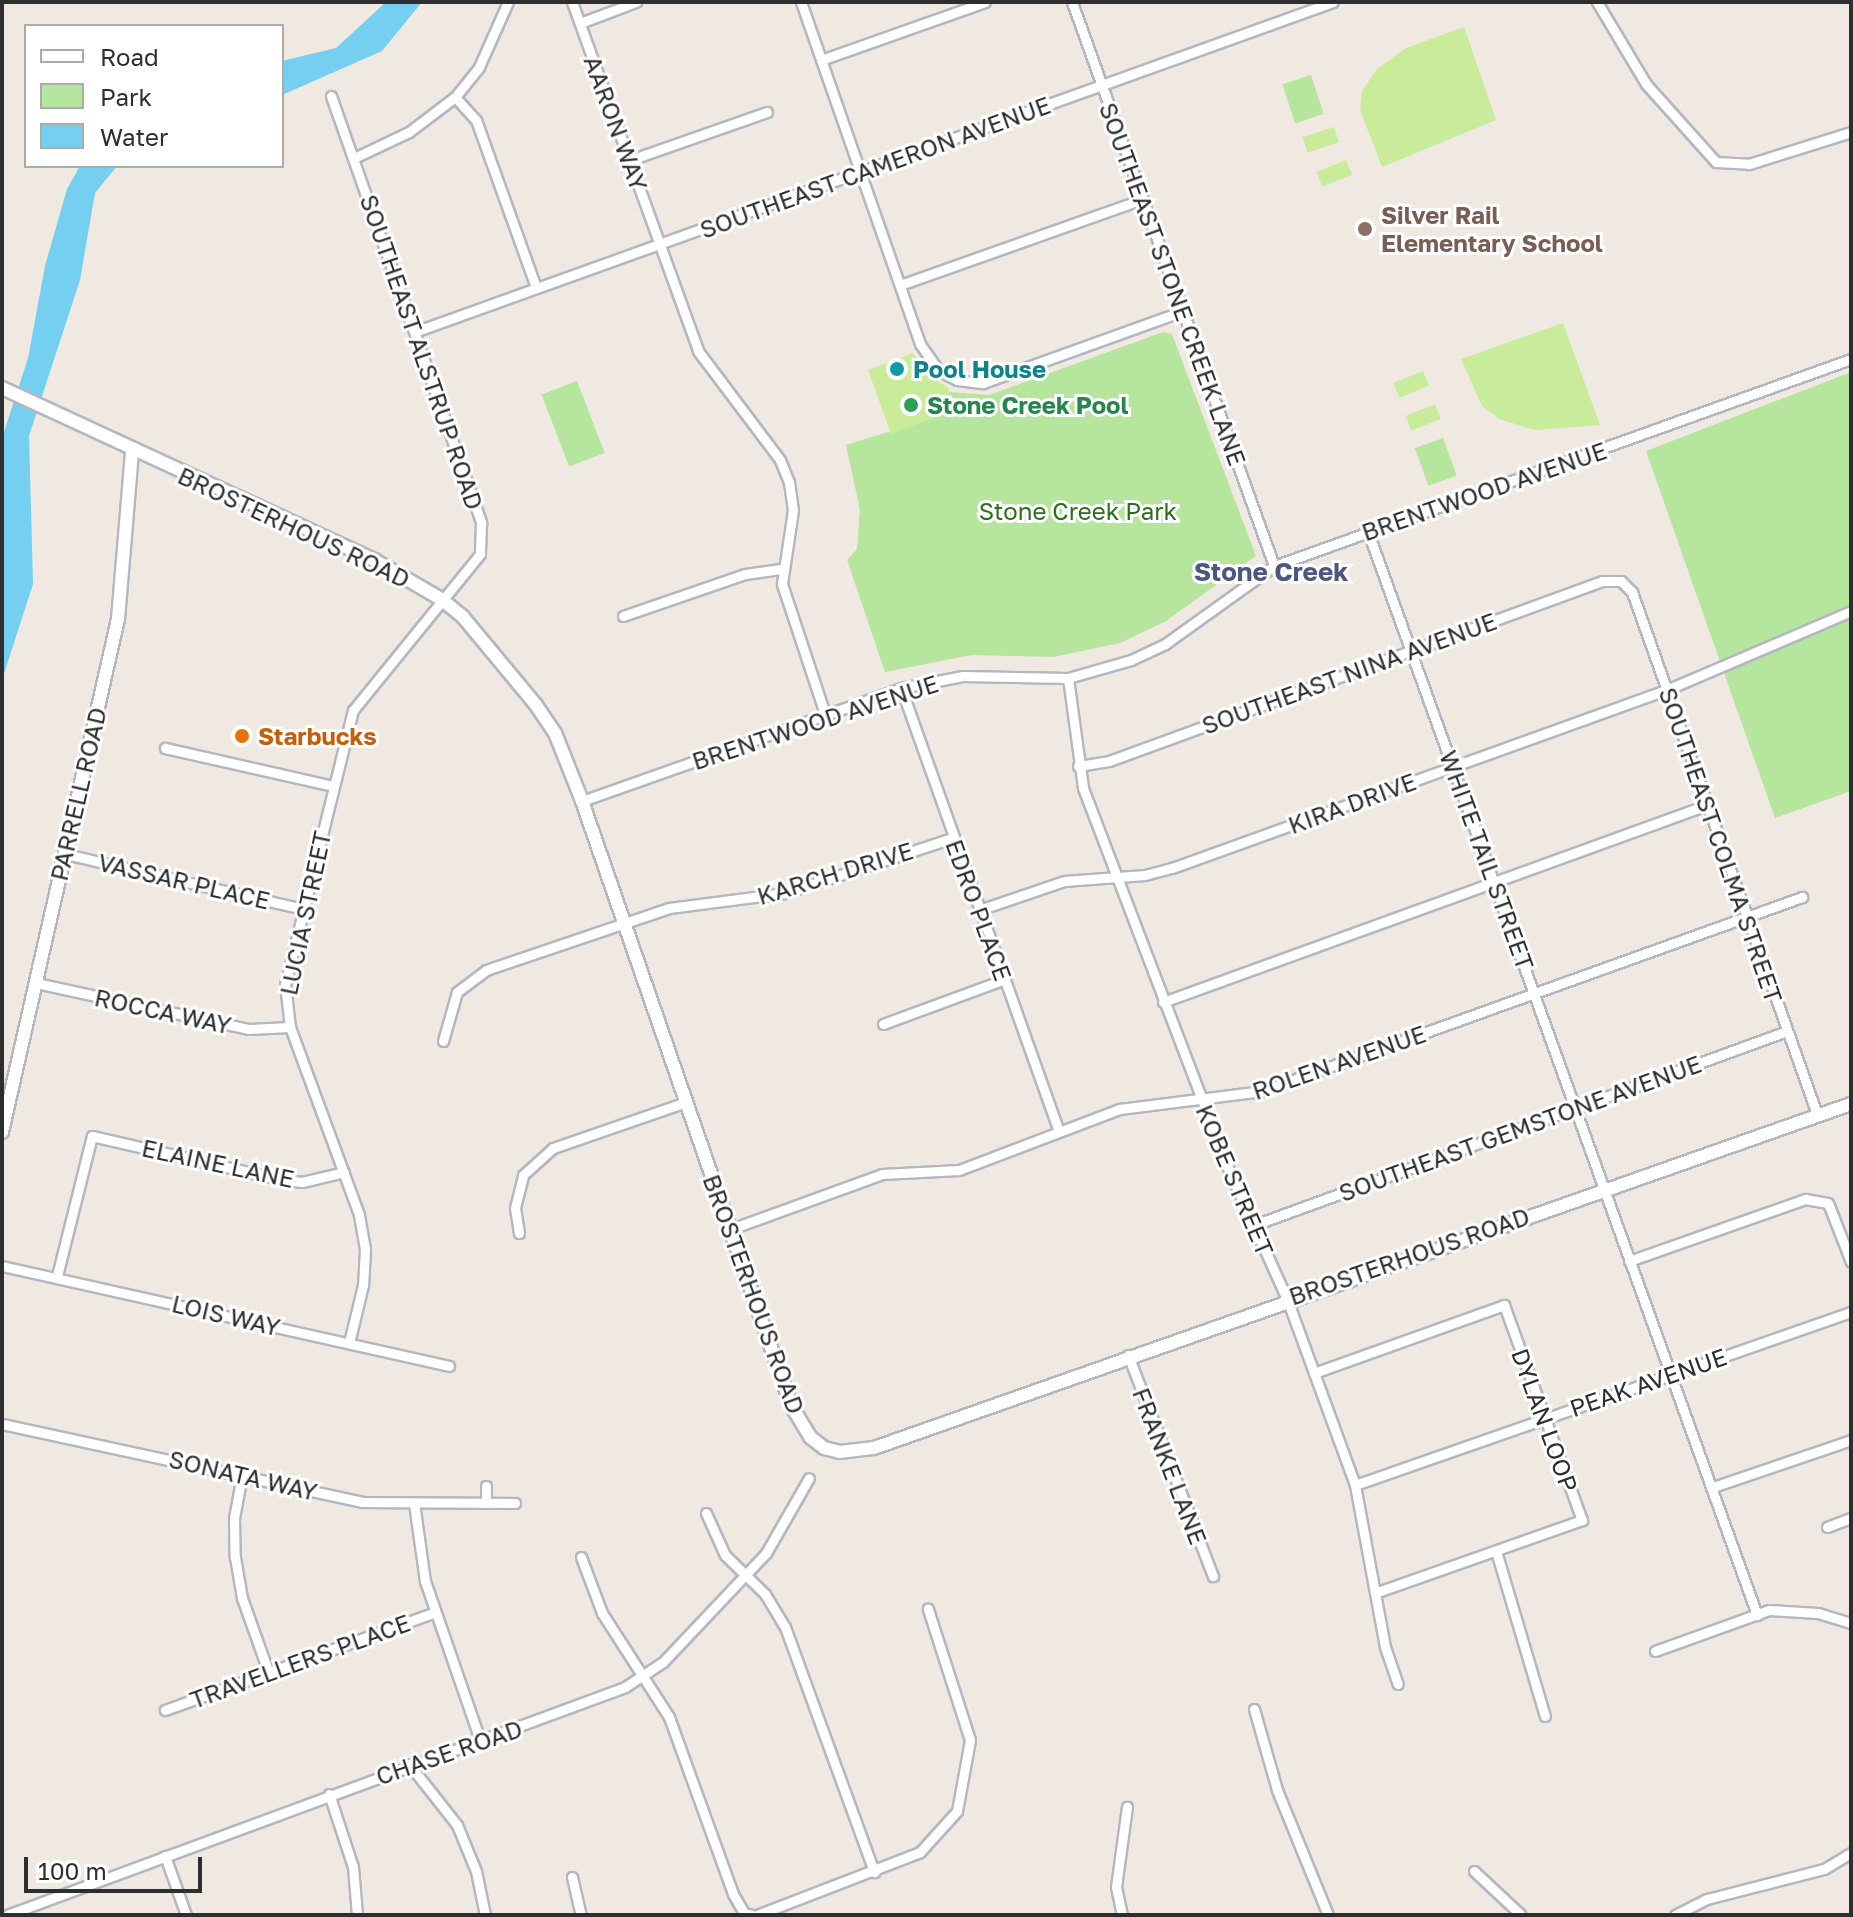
<!DOCTYPE html>
<style>
body{margin:0}
#map{position:relative;width:1853px;height:1917px;overflow:hidden;background:#efe9e1;font-family:"Golos Text",sans-serif}
div>[style]{position:absolute}
[style*='--x']{left:calc(var(--x)*1px);top:calc(var(--y)*1px);width:calc(var(--w)*1px);rotate:calc(var(--a)*1deg)}
.green>*{inset:0;background:#b6e59e;transform-origin:0 0}
.pitch>*{inset:0;background:#c9ec9a;transform-origin:0 0}
.water>*{inset:0;background:#75cff0}
.roads{filter:drop-shadow(2px 0 #b4b7c1) drop-shadow(-2px 0 #b4b7c1) drop-shadow(0 2px #b4b7c1) drop-shadow(0 -2px #b4b7c1)}
.minor>*{height:9px;margin:-4.5px;padding:0 4.5px;transform-origin:4.5px;border-radius:4.5px;background:#fff}
.tertiary>*{height:12px;margin:-6px;padding:0 6px;transform-origin:6px;border-radius:6px;background:#fff}
.dots>*{width:22px;height:22px;translate:-50% -50%;box-sizing:border-box;border:4px solid #fff;border-radius:50%}
span{translate:-50% -50%;white-space:nowrap;text-align:center;line-height:1.15;-webkit-text-stroke:6px #fff;paint-order:stroke}
.street-label{font-size:24px;color:#2e2e2e}
.education-label{font-size:24px;color:#785e54;font-weight:700}
.left{translate:0 -50%;text-align:left}
.culture-label{font-size:24px;color:#0d838f;font-weight:700}
.leisure-label{font-size:24px;color:#27864d;font-weight:700}
.park-label{font-size:24px;color:#2c6e1b}
.food-label{font-size:24px;color:#c56008;font-weight:700}
.neighbourhood-label{font-size:26px;color:#4d5680;font-weight:700}
.frame{position:absolute;inset:0;border:4px solid #2e2e2e;pointer-events:none}
.legend{position:absolute;left:24px;top:24px;width:260px;height:144px;box-sizing:border-box;background:#fff;border:2px solid #ababab;margin:0;padding:10px 14px;list-style:none;font-size:24px;color:#2e2e2e}
.legend li{display:flex;align-items:center;gap:16px;height:40px}
.legend b{width:40px;border:2px solid #ababab}
.scale{position:absolute;left:24px;top:1857px;width:178px;height:36px;box-sizing:border-box;border:4px solid #2e2e2e;border-top:0;padding-left:10px;font-size:24px;line-height:28px;white-space:nowrap;color:#2e2e2e;-webkit-text-stroke:6px #fff;paint-order:stroke}
</style>
<div id="map">
<div class="green">
<i style="left:1311px;top:75px;width:41px;height:30px;rotate:72deg"></i>
<i style="clip-path:polygon(1163px 332px,1172px 334px,1256px 556px,1166px 621px,1120px 643px,1053px 657px,972px 655px,885px 672px,847px 560px,857px 549px,860px 510px,846px 445px,933px 418px,949px 392px,989px 395px)"></i>
<i style="clip-path:polygon(1851px 372px,1851px 791px,1775px 818px,1646px 451px)"></i>
<i style="left:577px;top:381px;width:77px;height:38px;rotate:69deg"></i>
<i style="left:1443px;top:438px;width:40px;height:30px;rotate:70deg"></i>
</div>
<div class="pitch">
<i style="clip-path:polygon(1464px 27px,1496px 120px,1382px 167px,1360px 110px,1362px 91px,1378px 68px,1406px 48px)"></i>
<i style="left:1334px;top:127px;width:16px;height:33px;rotate:72deg"></i>
<i style="left:1346px;top:160px;width:16px;height:32px;rotate:68deg"></i>
<i style="clip-path:polygon(1563px 323px,1600px 425px,1535px 430px,1499px 419px,1482px 406px,1461px 359px)"></i>
<i style="clip-path:polygon(913px 353px,930px 376px,950px 389px,933px 418px,891px 434px,868px 370px)"></i>
<i style="left:1423px;top:371px;width:16px;height:32px;rotate:68deg"></i>
<i style="left:1435px;top:404px;width:16px;height:32px;rotate:68deg"></i>
</div>
<div class="water">
<i style="clip-path:polygon(386px 2px,422px 2px,382px 51px,282px 95px,282px 61px,336px 48px)"></i>
<i style="clip-path:polygon(80px 166px,117px 166px,95px 193px,80px 280px,29px 436px,33px 584px,2px 680px,4px 432px,28px 358px,45px 266px,67px 189px)"></i>
</div>
<div class="roads">
<div class="minor">
<i style="--x:572;--y:2;--w:371;--a:70.1"></i>
<i style="--x:698;--y:351;--w:136;--a:53"></i>
<i style="--x:780;--y:460;--w:24;--a:68"></i>
<i style="--x:789;--y:482;--w:28;--a:82"></i>
<i style="--x:793;--y:510;--w:75;--a:98.5"></i>
<i style="--x:782;--y:584;--w:137;--a:71.7"></i>
<i style="--x:801;--y:2;--w:362;--a:70.8"></i>
<i style="--x:920;--y:344;--w:32;--a:55"></i>
<i style="--x:938;--y:370;--w:21;--a:28"></i>
<i style="--x:957;--y:380;--w:26;--a:7"></i>
<i style="--x:983;--y:383;--w:213;--a:-19.8"></i>
<i style="--x:1072;--y:2;--w:599;--a:70.29"></i>
<i style="--x:1597;--y:2;--w:96;--a:59.1"></i>
<i style="--x:1646;--y:84;--w:105;--a:48.1"></i>
<i style="--x:1716;--y:162;--w:33;--a:3"></i>
<i style="--x:1749;--y:164;--w:107;--a:-17.4"></i>
<i style="--x:580;--y:23;--w:60;--a:-20.6"></i>
<i style="--x:821;--y:60;--w:174;--a:-19.5"></i>
<i style="--x:331;--y:96;--w:453;--a:70.6"></i>
<i style="--x:481;--y:523;--w:31;--a:92"></i>
<i style="--x:480;--y:554;--w:201;--a:129.1"></i>
<i style="--x:353;--y:710;--w:282;--a:103.9"></i>
<i style="--x:285;--y:984;--w:43;--a:83.4"></i>
<i style="--x:290;--y:1027;--w:200;--a:69.8"></i>
<i style="--x:359;--y:1215;--w:35;--a:80"></i>
<i style="--x:365;--y:1249;--w:36;--a:93"></i>
<i style="--x:363;--y:1285;--w:60;--a:103.6"></i>
<i style="--x:455;--y:97;--w:31;--a:48"></i>
<i style="--x:476;--y:120;--w:178;--a:70.3"></i>
<i style="--x:354;--y:158;--w:61;--a:-25.3"></i>
<i style="--x:409;--y:132;--w:58;--a:-37.3"></i>
<i style="--x:455;--y:97;--w:38;--a:-51"></i>
<i style="--x:479;--y:67;--w:71;--a:-66"></i>
<i style="--x:630;--y:160;--w:145;--a:-19.3"></i>
<i style="--x:900;--y:285;--w:258;--a:-19.5"></i>
<i style="--x:417;--y:331;--w:973;--a:-19.76"></i>
<i style="--x:1368;--y:532;--w:1151;--a:70.24"></i>
<i style="--x:623;--y:616;--w:129;--a:-19"></i>
<i style="--x:745;--y:574;--w:36;--a:-8"></i>
<i style="--x:1068;--y:678;--w:111;--a:82.2"></i>
<i style="--x:1083;--y:788;--w:407;--a:69.1"></i>
<i style="--x:1228;--y:1168;--w:144;--a:65.8"></i>
<i style="--x:1287;--y:1299;--w:198;--a:69.9"></i>
<i style="--x:1355;--y:1485;--w:165;--a:79.5"></i>
<i style="--x:1385;--y:1647;--w:39;--a:71"></i>
<i style="--x:901;--y:688;--w:470;--a:70.4"></i>
<i style="--x:165;--y:748;--w:173;--a:12.7"></i>
<i style="--x:1078;--y:766;--w:31;--a:-9"></i>
<i style="--x:1109;--y:761;--w:525;--a:-20.06"></i>
<i style="--x:1602;--y:581;--w:19;--a:0"></i>
<i style="--x:1621;--y:581;--w:16;--a:45"></i>
<i style="--x:1632;--y:592;--w:554;--a:70.49"></i>
<i style="--x:582;--y:801;--w:338;--a:-19.5"></i>
<i style="--x:901;--y:688;--w:63;--a:-11"></i>
<i style="--x:963;--y:676;--w:105;--a:1.1"></i>
<i style="--x:1068;--y:678;--w:66;--a:-15.9"></i>
<i style="--x:1131;--y:660;--w:38;--a:-25"></i>
<i style="--x:1165;--y:644;--w:134;--a:-35.6"></i>
<i style="--x:1274;--y:566;--w:613;--a:-19.74"></i>
<i style="--x:65;--y:854;--w:245;--a:13"></i>
<i style="--x:979;--y:910;--w:90;--a:-18.8"></i>
<i style="--x:1064;--y:881;--w:81;--a:-4.2"></i>
<i style="--x:1145;--y:875;--w:28;--a:-15"></i>
<i style="--x:1172;--y:868;--w:525;--a:-19.82"></i>
<i style="--x:1666;--y:690;--w:201;--a:-23.1"></i>
<i style="--x:36;--y:983;--w:218;--a:12.2"></i>
<i style="--x:249;--y:1029;--w:41;--a:-2.8"></i>
<i style="--x:1163;--y:1002;--w:579;--a:-19.91"></i>
<i style="--x:883;--y:1024;--w:130;--a:-20.2"></i>
<i style="--x:443;--y:1041;--w:51;--a:-74.1"></i>
<i style="--x:457;--y:992;--w:36;--a:-37"></i>
<i style="--x:486;--y:970;--w:193;--a:-18.7"></i>
<i style="--x:669;--y:908;--w:117;--a:-7.4"></i>
<i style="--x:785;--y:893;--w:176;--a:-18.2"></i>
<i style="--x:1254;--y:1225;--w:567;--a:-20"></i>
<i style="--x:731;--y:1229;--w:161;--a:-20"></i>
<i style="--x:882;--y:1174;--w:77;--a:-3"></i>
<i style="--x:959;--y:1170;--w:172;--a:-20.8"></i>
<i style="--x:1120;--y:1109;--w:143;--a:-7.2"></i>
<i style="--x:1262;--y:1091;--w:574;--a:-19.76"></i>
<i style="--x:519;--y:1233;--w:25;--a:-99"></i>
<i style="--x:515;--y:1208;--w:34;--a:-76"></i>
<i style="--x:523;--y:1175;--w:40;--a:-42"></i>
<i style="--x:553;--y:1148;--w:141;--a:-19.1"></i>
<i style="--x:1629;--y:1261;--w:187;--a:-19.4"></i>
<i style="--x:1805;--y:1199;--w:23;--a:10"></i>
<i style="--x:1828;--y:1203;--w:63;--a:68.7"></i>
<i style="--x:2;--y:1266;--w:458;--a:12.6"></i>
<i style="--x:57;--y:1276;--w:144;--a:-76"></i>
<i style="--x:92;--y:1136;--w:191;--a:13"></i>
<i style="--x:278;--y:1179;--w:24;--a:7"></i>
<i style="--x:302;--y:1182;--w:43;--a:-13.4"></i>
<i style="--x:1128;--y:1355;--w:237;--a:69"></i>
<i style="--x:1314;--y:1373;--w:202;--a:-19.7"></i>
<i style="--x:1504;--y:1305;--w:229;--a:70.1"></i>
<i style="--x:1582;--y:1520;--w:216;--a:160.6"></i>
<i style="--x:2;--y:1424;--w:369;--a:12.2"></i>
<i style="--x:363;--y:1502;--w:152;--a:0.4"></i>
<i style="--x:242;--y:1475;--w:44;--a:100.5"></i>
<i style="--x:234;--y:1518;--w:39;--a:89"></i>
<i style="--x:235;--y:1557;--w:42;--a:80.3"></i>
<i style="--x:242;--y:1598;--w:77;--a:70.4"></i>
<i style="--x:1355;--y:1485;--w:525;--a:-19.23"></i>
<i style="--x:1713;--y:1487;--w:146;--a:-18.8"></i>
<i style="--x:414;--y:1503;--w:79;--a:82"></i>
<i style="--x:425;--y:1581;--w:165;--a:70.9"></i>
<i style="--x:486;--y:1503;--w:17;--a:-90"></i>
<i style="--x:706;--y:1513;--w:46;--a:65.7"></i>
<i style="--x:725;--y:1555;--w:56;--a:44.3"></i>
<i style="--x:765;--y:1594;--w:39;--a:59"></i>
<i style="--x:785;--y:1627;--w:261;--a:70"></i>
<i style="--x:1827;--y:1527;--w:26;--a:-21"></i>
<i style="--x:1496;--y:1551;--w:172;--a:73.5"></i>
<i style="--x:581;--y:1557;--w:60;--a:69.4"></i>
<i style="--x:602;--y:1613;--w:124;--a:57.2"></i>
<i style="--x:669;--y:1717;--w:188;--a:70.1"></i>
<i style="--x:733;--y:1894;--w:22;--a:60"></i>
<i style="--x:744;--y:1913;--w:8;--a:14"></i>
<i style="--x:1655;--y:1651;--w:121;--a:-19.8"></i>
<i style="--x:1769;--y:1610;--w:49;--a:3.5"></i>
<i style="--x:1818;--y:1613;--w:34;--a:17"></i>
<i style="--x:1254;--y:1709;--w:84;--a:74.1"></i>
<i style="--x:1277;--y:1790;--w:135;--a:67.8"></i>
<i style="--x:165;--y:1710;--w:287;--a:-19.9"></i>
<i style="--x:409;--y:1764;--w:78;--a:51.8"></i>
<i style="--x:457;--y:1825;--w:50;--a:67.6"></i>
<i style="--x:476;--y:1871;--w:45;--a:78.4"></i>
<i style="--x:329;--y:1794;--w:77;--a:71.8"></i>
<i style="--x:353;--y:1867;--w:48;--a:85.2"></i>
<i style="--x:165;--y:1856;--w:63;--a:70.4"></i>
<i style="--x:1474;--y:1871;--w:64;--a:43.1"></i>
<i style="--x:572;--y:1877;--w:39;--a:77"></i>
<i style="--x:7;--y:1915;--w:659;--a:-20.25"></i>
<i style="--x:625;--y:1687;--w:45;--a:-33.3"></i>
<i style="--x:663;--y:1662;--w:150;--a:-46.6"></i>
<i style="--x:766;--y:1553;--w:86;--a:-60.2"></i>
<i style="--x:757;--y:1915;--w:175;--a:-21.1"></i>
<i style="--x:920;--y:1852;--w:55;--a:-47.9"></i>
<i style="--x:957;--y:1811;--w:72;--a:-79.6"></i>
<i style="--x:970;--y:1740;--w:138;--a:-107.8"></i>
<i style="--x:1122;--y:1915;--w:29;--a:-102"></i>
<i style="--x:1116;--y:1887;--w:81;--a:-82.2"></i>
<i style="--x:1675;--y:1915;--w:36;--a:-27"></i>
<i style="--x:1707;--y:1899;--w:121;--a:-14.4"></i>
<i style="--x:1824;--y:1869;--w:31;--a:-31"></i>
</div>
<div class="tertiary">
<i style="--x:2;--y:388;--w:410;--a:24.8"></i>
<i style="--x:374;--y:560;--w:78;--a:30.2"></i>
<i style="--x:441;--y:599;--w:28;--a:39"></i>
<i style="--x:463;--y:617;--w:114;--a:50.3"></i>
<i style="--x:536;--y:705;--w:34;--a:56"></i>
<i style="--x:555;--y:733;--w:73;--a:68.3"></i>
<i style="--x:582;--y:801;--w:639;--a:70.91"></i>
<i style="--x:791;--y:1405;--w:37;--a:59"></i>
<i style="--x:810;--y:1437;--w:18;--a:38"></i>
<i style="--x:824;--y:1448;--w:16;--a:14"></i>
<i style="--x:840;--y:1452;--w:34;--a:-7"></i>
<i style="--x:874;--y:1448;--w:1036;--a:-19.4"></i>
<i style="--x:2;--y:1132;--w:526;--a:-77.26"></i>
<i style="--x:118;--y:619;--w:168;--a:-85.2"></i>
</div>
</div>
<div class="dots">
<i style="left:1365px;top:229px;background:#8d6e63"></i>
<i style="left:897px;top:369px;background:#0f9aa8"></i>
<i style="left:911px;top:405px;background:#2e9e5b"></i>
<i style="left:242px;top:736px;background:#e8710a"></i>
</div>
<div class="street-label">
<span style="left:616px;top:123px;rotate:70deg">AARON WAY</span>
<span style="left:875px;top:167px;rotate:-20deg">SOUTHEAST CAMERON AVENUE</span>
<span style="left:1173px;top:284px;rotate:70deg">SOUTHEAST STONE CREEK LANE</span>
<span style="left:422px;top:352px;rotate:71deg">SOUTHEAST ALSTRUP ROAD</span>
<span style="left:1484px;top:491px;rotate:-19deg">BRENTWOOD AVENUE</span>
<span style="left:294px;top:527px;rotate:25deg">BROSTERHOUS ROAD</span>
<span style="left:1349px;top:673px;rotate:-20deg">SOUTHEAST NINA AVENUE</span>
<span style="left:815px;top:722px;rotate:-18deg">BRENTWOOD AVENUE</span>
<span style="left:78px;top:794px;rotate:-77deg">PARRELL ROAD</span>
<span style="left:1352px;top:803px;rotate:-20deg">KIRA DRIVE</span>
<span style="left:1721px;top:845px;rotate:71deg">SOUTHEAST COLMA STREET</span>
<span style="left:1487px;top:860px;rotate:70deg">WHITE TAIL STREET</span>
<span style="left:835px;top:873px;rotate:-17deg">KARCH DRIVE</span>
<span style="left:184px;top:881px;rotate:13deg">VASSAR PLACE</span>
<span style="left:979px;top:910px;rotate:70deg">EDRO PLACE</span>
<span style="left:305px;top:913px;rotate:-78deg">LUCIA STREET</span>
<span style="left:163px;top:1011px;rotate:12deg">ROCCA WAY</span>
<span style="left:1339px;top:1062px;rotate:-19deg">ROLEN AVENUE</span>
<span style="left:1520px;top:1128px;rotate:-20deg">SOUTHEAST GEMSTONE AVENUE</span>
<span style="left:218px;top:1163px;rotate:12deg">ELAINE LANE</span>
<span style="left:1235px;top:1180px;rotate:67deg">KOBE STREET</span>
<span style="left:1409px;top:1256px;rotate:-19deg">BROSTERHOUS ROAD</span>
<span style="left:754px;top:1294px;rotate:70deg">BROSTERHOUS ROAD</span>
<span style="left:226px;top:1315px;rotate:13deg">LOIS WAY</span>
<span style="left:1648px;top:1382px;rotate:-19deg">PEAK AVENUE</span>
<span style="left:1545px;top:1420px;rotate:70deg">DYLAN LOOP</span>
<span style="left:1170px;top:1466px;rotate:69deg">FRANKE LANE</span>
<span style="left:243px;top:1475px;rotate:13deg">SONATA WAY</span>
<span style="left:300px;top:1661px;rotate:-20deg">TRAVELLERS PLACE</span>
<span style="left:449px;top:1752px;rotate:-19deg">CHASE ROAD</span>
</div>
<div class="education-label">
<span class="left" style="left:1381px;top:229px">Silver Rail<br>Elementary School</span>
</div>
<div class="culture-label">
<span class="left" style="left:913px;top:369px">Pool House</span>
</div>
<div class="leisure-label">
<span class="left" style="left:927px;top:405px">Stone Creek Pool</span>
</div>
<div class="park-label">
<span style="left:1078px;top:511px">Stone Creek Park</span>
</div>
<div class="food-label">
<span class="left" style="left:258px;top:736px">Starbucks</span>
</div>
<div class="neighbourhood-label">
<span style="left:1271px;top:572px">Stone Creek</span>
</div>
<div class="frame"></div>
<ul class="legend">
<li><b style="height:10px;background:#fff"></b>Road</li>
<li><b style="height:22px;background:#b6e59e"></b>Park</li>
<li><b style="height:22px;background:#75cff0"></b>Water</li>
</ul>
<div class="scale">100 m</div>
</div>
